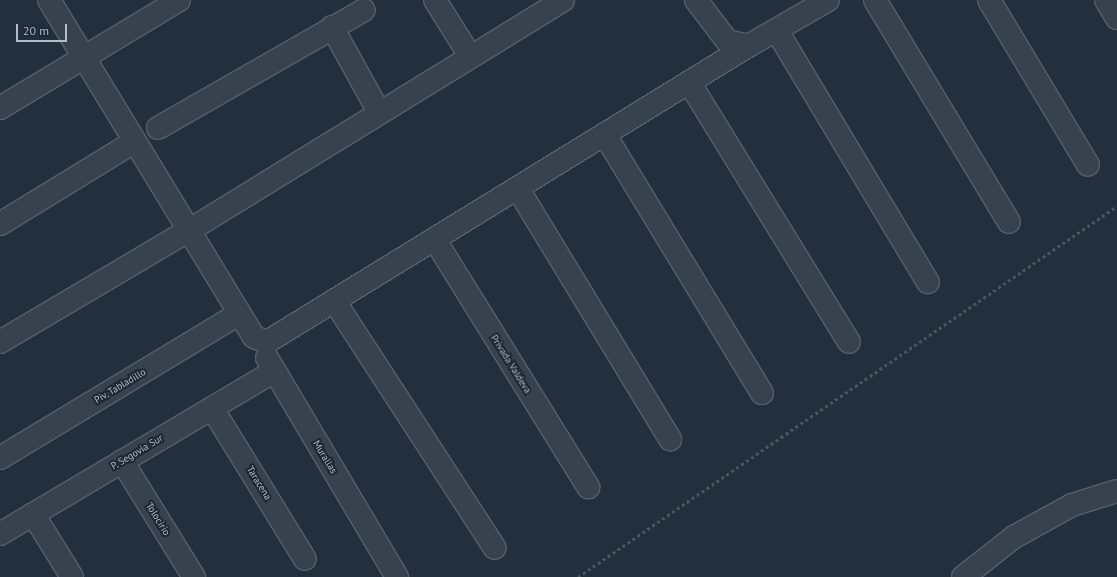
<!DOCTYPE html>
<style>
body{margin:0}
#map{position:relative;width:1117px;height:577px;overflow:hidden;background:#242f3e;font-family:"PT Sans",sans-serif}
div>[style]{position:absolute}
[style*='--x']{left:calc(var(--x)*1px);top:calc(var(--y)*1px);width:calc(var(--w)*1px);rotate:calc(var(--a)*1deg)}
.path>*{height:2.5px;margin-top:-1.25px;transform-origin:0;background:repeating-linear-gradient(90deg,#44595c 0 3px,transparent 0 6px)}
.roads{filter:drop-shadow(1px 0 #565f6c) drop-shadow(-1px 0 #565f6c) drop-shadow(0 1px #565f6c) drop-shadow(0 -1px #565f6c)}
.minor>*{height:22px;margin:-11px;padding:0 11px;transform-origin:11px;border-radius:11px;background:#38414e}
span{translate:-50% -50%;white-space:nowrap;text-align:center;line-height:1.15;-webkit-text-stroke:4px #1d2633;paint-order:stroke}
.street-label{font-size:10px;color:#b4bcc9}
.scale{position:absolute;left:16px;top:24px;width:51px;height:18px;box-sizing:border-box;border:2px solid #b4bcc9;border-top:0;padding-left:5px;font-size:12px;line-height:14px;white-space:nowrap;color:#b4bcc9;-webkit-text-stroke:3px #1d2633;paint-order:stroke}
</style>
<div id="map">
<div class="path">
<i style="--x:578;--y:577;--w:654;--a:-34.54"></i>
</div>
<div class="roads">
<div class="minor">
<i style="--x:49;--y:0;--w:394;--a:58.7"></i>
<i style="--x:254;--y:337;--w:14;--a:21"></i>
<i style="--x:267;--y:342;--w:565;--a:-31.61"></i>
<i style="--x:435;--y:0;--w:66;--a:58"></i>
<i style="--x:696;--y:0;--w:51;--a:52.9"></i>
<i style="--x:727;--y:41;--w:22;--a:13"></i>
<i style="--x:748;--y:46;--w:92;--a:-29.9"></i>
<i style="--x:875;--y:0;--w:259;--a:58.9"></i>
<i style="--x:989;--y:0;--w:192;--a:59"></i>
<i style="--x:1106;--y:0;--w:21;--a:59"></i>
<i style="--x:332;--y:27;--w:97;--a:61.1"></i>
<i style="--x:777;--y:31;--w:293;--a:59"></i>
<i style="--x:689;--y:82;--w:305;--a:58.4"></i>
<i style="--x:0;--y:108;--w:209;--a:-31.1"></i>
<i style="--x:158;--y:128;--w:237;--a:-29.8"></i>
<i style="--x:605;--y:135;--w:302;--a:58.7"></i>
<i style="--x:518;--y:189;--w:293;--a:58.7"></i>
<i style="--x:0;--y:224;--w:157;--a:-31.5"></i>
<i style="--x:435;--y:240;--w:291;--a:58.2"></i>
<i style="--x:335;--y:302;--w:293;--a:57"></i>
<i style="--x:0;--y:342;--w:218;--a:-30.6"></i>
<i style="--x:188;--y:231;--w:440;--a:-31.6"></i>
<i style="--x:267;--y:358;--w:255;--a:59.3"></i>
<i style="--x:212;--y:408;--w:177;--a:58.4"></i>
<i style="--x:0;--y:458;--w:279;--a:-31.1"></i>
<i style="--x:122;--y:461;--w:137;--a:58.2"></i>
<i style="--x:33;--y:514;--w:74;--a:58.2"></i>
<i style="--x:0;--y:534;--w:319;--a:-30.7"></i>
<i style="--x:963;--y:577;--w:65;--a:-38.1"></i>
<i style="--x:1014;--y:537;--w:66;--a:-28.9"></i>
<i style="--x:1072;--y:505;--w:47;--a:-17.3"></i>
</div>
</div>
<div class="street-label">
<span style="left:511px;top:364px;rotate:58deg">Privada Valdeva</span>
<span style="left:120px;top:386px;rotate:-31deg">Piv. Tabladillo</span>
<span style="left:137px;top:452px;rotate:-31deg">P. Segovia Sur</span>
<span style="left:325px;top:457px;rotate:59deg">Murallas</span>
<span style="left:259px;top:483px;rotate:58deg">Taracena</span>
<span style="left:158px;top:519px;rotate:58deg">Tolocirio</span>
</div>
<div class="scale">20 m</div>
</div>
